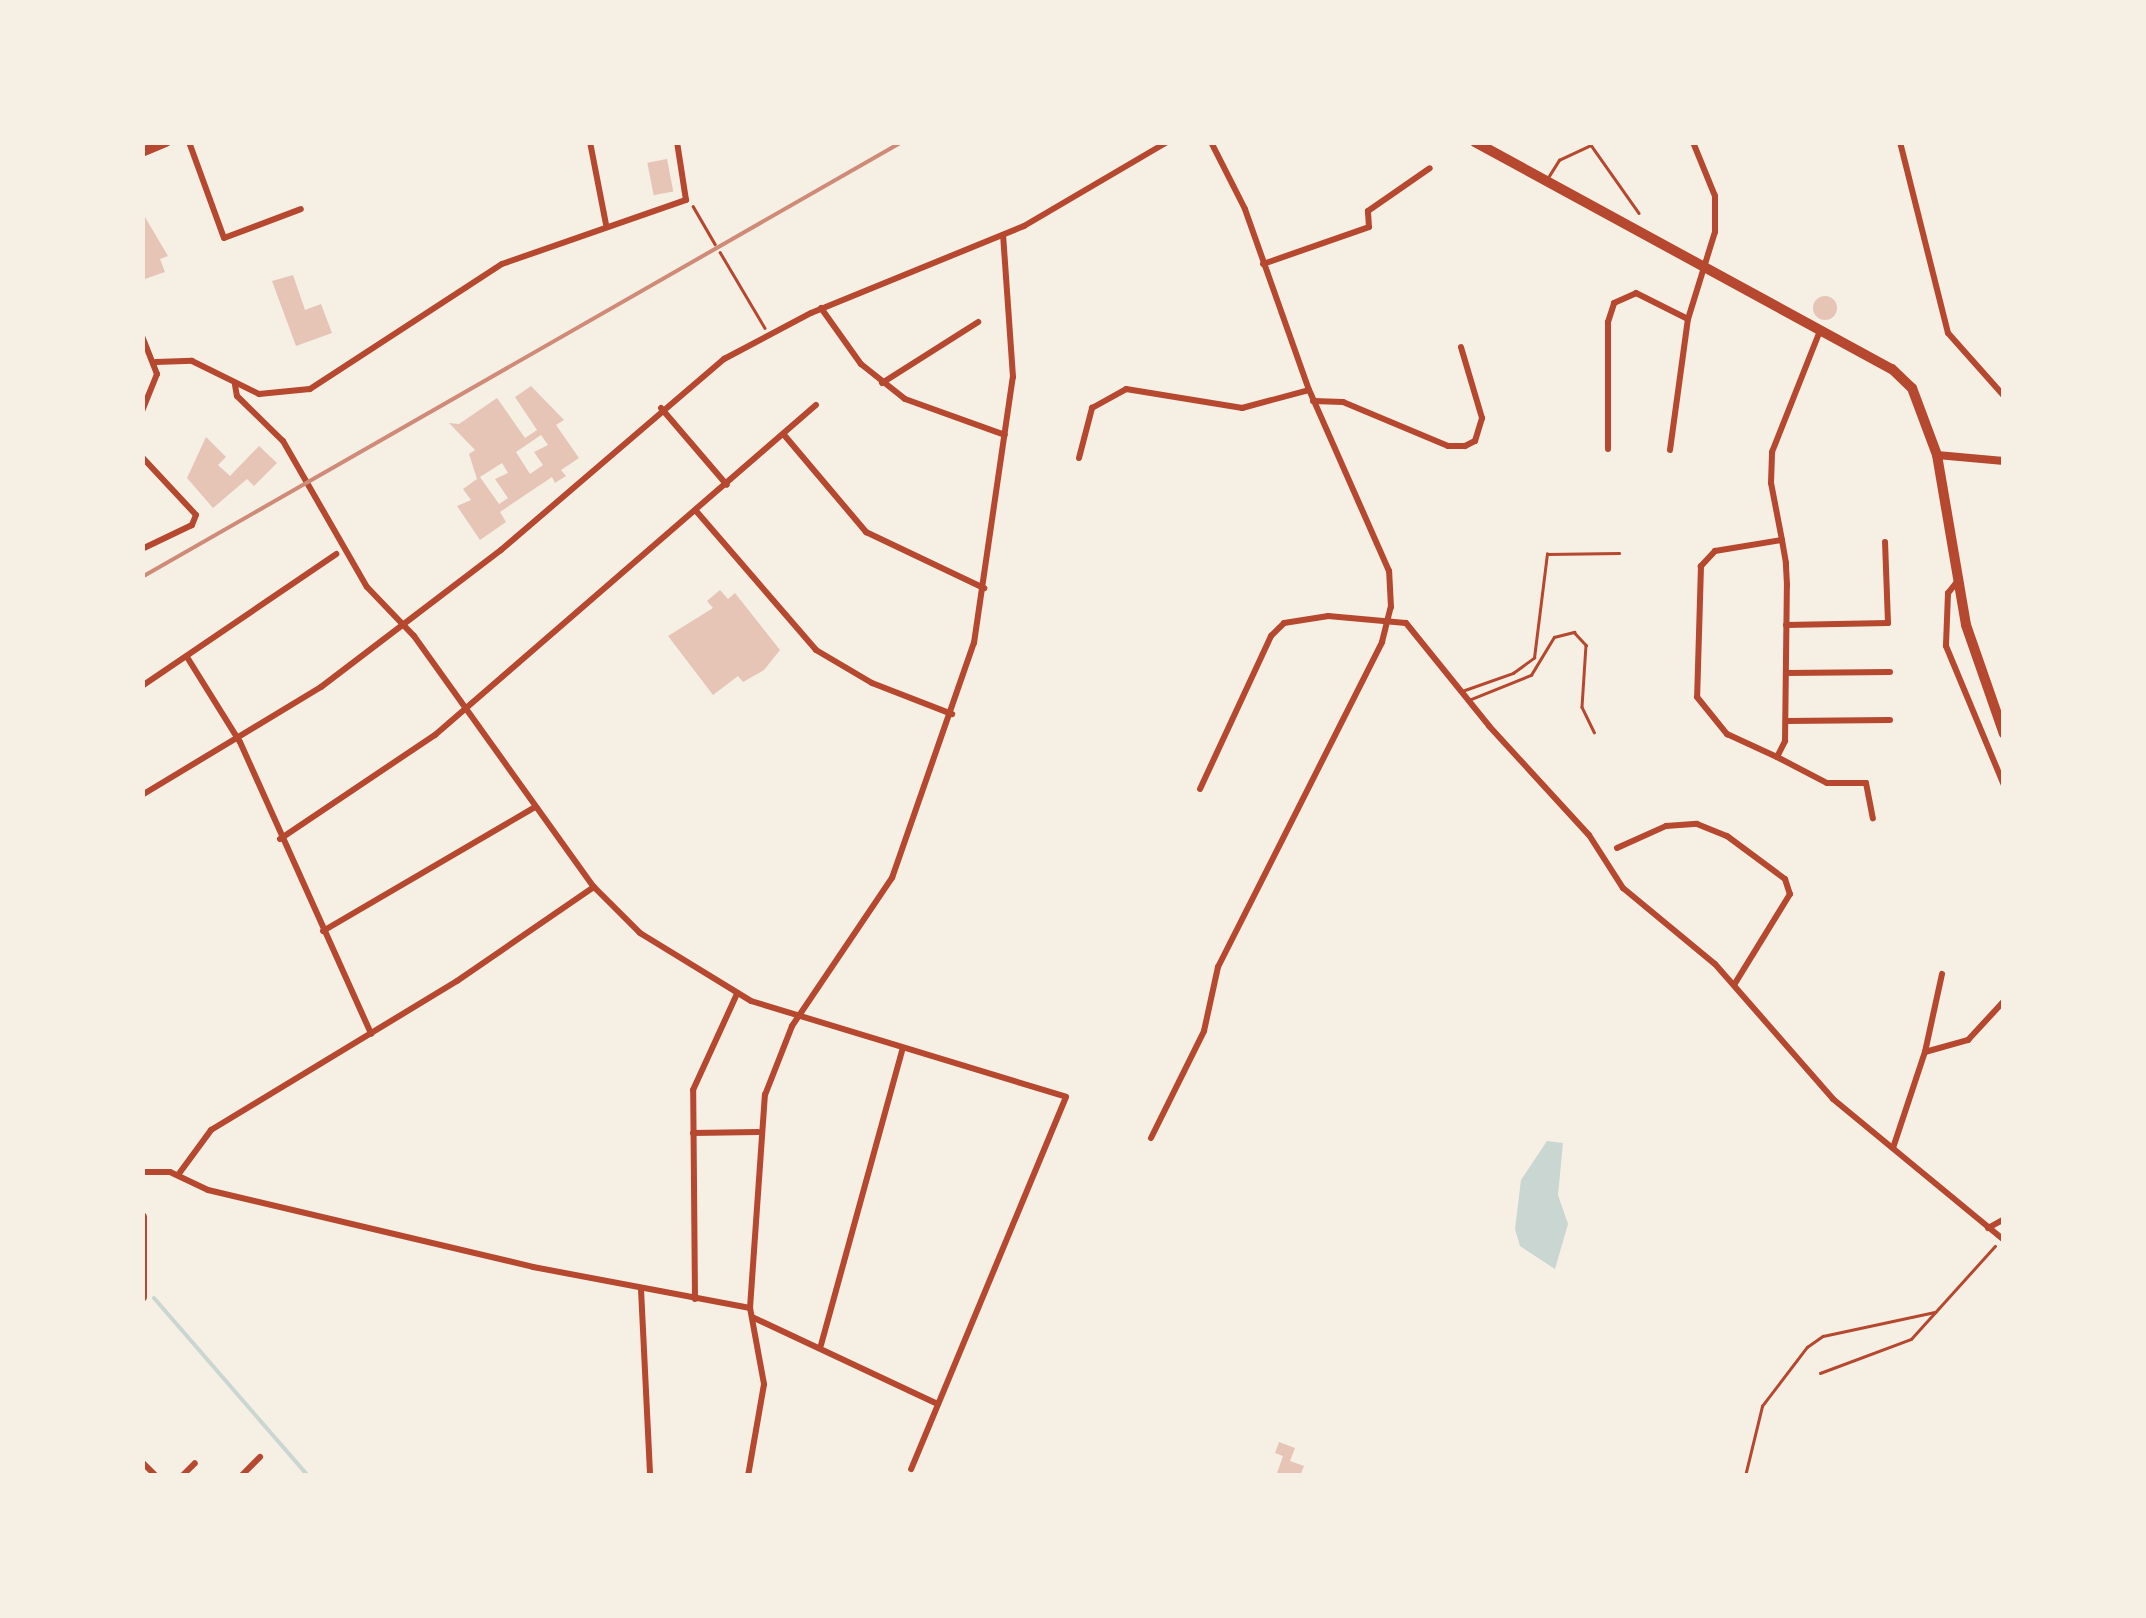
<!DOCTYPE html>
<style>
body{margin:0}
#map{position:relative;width:2146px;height:1618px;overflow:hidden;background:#f6efe4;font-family:Karla,sans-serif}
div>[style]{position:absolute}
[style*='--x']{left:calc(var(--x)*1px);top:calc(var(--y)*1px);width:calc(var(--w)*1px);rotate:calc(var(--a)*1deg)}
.water>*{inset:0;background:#c9d6d2}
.stream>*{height:4px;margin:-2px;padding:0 2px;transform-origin:2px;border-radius:2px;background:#c9d6d2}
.building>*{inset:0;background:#e6c5b7;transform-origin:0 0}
.round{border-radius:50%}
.path>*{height:2.5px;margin:-1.25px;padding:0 1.25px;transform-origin:1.25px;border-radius:1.25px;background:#b5482f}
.service>*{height:2.5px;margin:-1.25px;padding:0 1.25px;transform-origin:1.25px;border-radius:1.25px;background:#b5482f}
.minor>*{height:6px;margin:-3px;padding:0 3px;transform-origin:3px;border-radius:3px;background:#b5482f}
.tertiary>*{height:8px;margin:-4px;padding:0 4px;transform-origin:4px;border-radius:4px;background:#b5482f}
.primary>*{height:10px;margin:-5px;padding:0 5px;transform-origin:5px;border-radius:5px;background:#b5482f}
.rail>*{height:4px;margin:-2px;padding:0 2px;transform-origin:2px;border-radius:2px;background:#cf8b77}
span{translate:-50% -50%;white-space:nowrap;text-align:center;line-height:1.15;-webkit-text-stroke:9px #f6efe4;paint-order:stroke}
.frame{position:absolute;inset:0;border:145px solid #f6efe4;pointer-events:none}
</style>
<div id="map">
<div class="water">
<i style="clip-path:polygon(1547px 1141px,1563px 1143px,1558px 1195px,1568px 1224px,1555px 1269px,1520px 1246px,1515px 1229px,1521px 1180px)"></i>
</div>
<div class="stream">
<i style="--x:154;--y:1298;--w:235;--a:49.1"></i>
</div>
<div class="building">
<i style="left:667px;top:159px;width:33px;height:20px;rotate:79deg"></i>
<i style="clip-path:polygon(142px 212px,168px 256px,160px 259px,165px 272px,142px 280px)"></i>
<i style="clip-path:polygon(293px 275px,305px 310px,321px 304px,332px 333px,296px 346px,272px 281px)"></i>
<i class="round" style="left:1813px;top:296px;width:24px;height:24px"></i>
<i style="clip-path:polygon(evenodd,531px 386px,564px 420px,556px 425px,579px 458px,561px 470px,566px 476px,555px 483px,552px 477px,500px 512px,506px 522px,480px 540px,457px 506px,471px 500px,463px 489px,477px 479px,469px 454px,475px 450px,449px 423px,459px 424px,497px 398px,525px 438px,537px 430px,515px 397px,531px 386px,541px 435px,548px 445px,534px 452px,543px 465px,530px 474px,516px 452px,541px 435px,531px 386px,502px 463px,508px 473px,495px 479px,508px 498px,499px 504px,480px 477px,502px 463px)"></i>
<i style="clip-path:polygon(206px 437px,226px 457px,218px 465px,230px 476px,259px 446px,277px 463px,254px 486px,247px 479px,213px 508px,187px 478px)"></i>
<i style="clip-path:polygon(720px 590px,728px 599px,735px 593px,780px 650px,764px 670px,743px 682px,738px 676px,713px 695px,668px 636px,713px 608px,707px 601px)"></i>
<i style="clip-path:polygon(1279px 1442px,1295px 1448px,1290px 1461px,1304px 1466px,1300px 1476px,1276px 1476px,1283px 1456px,1275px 1453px)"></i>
</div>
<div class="path">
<i style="--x:693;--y:206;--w:44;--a:59.9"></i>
<i style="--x:720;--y:252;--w:88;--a:59.4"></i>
<i style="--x:1820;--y:1373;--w:97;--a:-20.5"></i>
<i style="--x:1911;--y:1339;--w:125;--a:-47.9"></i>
<i style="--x:1745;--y:1476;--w:72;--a:-76.3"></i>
<i style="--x:1762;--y:1406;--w:74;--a:-52.7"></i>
<i style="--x:1807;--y:1347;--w:19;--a:-35"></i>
<i style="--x:1823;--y:1336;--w:115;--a:-12.1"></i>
</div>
<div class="service">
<i style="--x:1549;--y:176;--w:19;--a:-58"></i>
<i style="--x:1559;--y:160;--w:35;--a:-25"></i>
<i style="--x:1591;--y:145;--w:83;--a:54.8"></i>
<i style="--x:1462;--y:691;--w:54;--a:-19.4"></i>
<i style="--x:1513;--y:673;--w:26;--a:-36"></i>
<i style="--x:1534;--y:658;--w:105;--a:-82.9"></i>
<i style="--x:1547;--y:554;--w:72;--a:-0.8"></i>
<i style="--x:1469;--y:700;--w:67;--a:-22"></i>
<i style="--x:1531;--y:675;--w:44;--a:-58.8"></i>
<i style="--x:1554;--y:637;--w:21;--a:-14"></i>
<i style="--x:1574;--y:632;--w:18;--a:47"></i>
<i style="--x:1586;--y:645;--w:62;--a:93.7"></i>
<i style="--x:1582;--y:707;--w:28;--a:64"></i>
</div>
<div class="minor">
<i style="--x:189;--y:142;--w:102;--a:70"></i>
<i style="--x:224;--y:238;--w:82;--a:-20.6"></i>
<i style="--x:590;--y:142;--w:84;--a:79"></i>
<i style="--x:1900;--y:142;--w:197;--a:75.9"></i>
<i style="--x:1948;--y:333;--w:84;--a:48.4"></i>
<i style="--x:1263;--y:264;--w:112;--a:-19.2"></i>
<i style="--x:1369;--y:227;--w:16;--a:-94"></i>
<i style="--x:1368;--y:211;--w:75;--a:-34.7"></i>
<i style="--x:821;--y:308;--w:69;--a:54.5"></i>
<i style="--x:861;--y:364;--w:56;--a:38.5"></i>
<i style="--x:905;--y:399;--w:106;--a:19.8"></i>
<i style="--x:142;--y:336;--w:41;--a:68.5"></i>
<i style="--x:157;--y:374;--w:40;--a:112"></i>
<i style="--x:156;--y:362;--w:36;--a:-2"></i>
<i style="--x:192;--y:361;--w:75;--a:26.2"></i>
<i style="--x:259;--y:394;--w:51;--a:-5.6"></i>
<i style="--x:310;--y:389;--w:229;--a:-33.1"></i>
<i style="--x:502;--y:264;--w:195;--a:-19.2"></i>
<i style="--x:686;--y:200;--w:59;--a:-98.8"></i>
<i style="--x:882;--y:383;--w:114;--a:-32.4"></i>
<i style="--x:235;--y:385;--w:11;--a:80"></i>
<i style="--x:237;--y:396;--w:64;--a:44.4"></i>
<i style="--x:283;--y:441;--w:168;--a:60.1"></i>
<i style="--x:367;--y:587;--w:68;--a:46.2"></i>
<i style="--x:414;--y:636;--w:309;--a:54.4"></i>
<i style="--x:594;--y:887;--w:65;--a:45"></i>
<i style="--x:640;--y:933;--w:130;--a:31.5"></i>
<i style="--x:751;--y:1001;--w:329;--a:16.9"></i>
<i style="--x:1066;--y:1097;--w:403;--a:112.6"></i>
<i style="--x:1313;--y:401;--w:30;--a:2"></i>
<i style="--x:1343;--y:402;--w:114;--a:22.7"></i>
<i style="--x:1448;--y:446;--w:17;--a:0"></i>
<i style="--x:1465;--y:446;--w:11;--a:-27"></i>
<i style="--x:1475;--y:441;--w:24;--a:-73"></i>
<i style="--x:1482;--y:418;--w:74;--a:-106.5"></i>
<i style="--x:661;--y:408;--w:101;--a:49.4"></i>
<i style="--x:785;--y:436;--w:126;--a:49.8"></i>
<i style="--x:866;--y:532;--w:131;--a:25.4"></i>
<i style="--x:1608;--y:449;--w:127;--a:-90"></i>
<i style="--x:1608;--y:322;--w:20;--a:-72"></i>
<i style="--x:1614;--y:303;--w:24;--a:-24"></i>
<i style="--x:1636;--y:293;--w:58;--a:26.6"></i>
<i style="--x:1670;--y:450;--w:132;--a:-82.2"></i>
<i style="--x:1688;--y:319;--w:91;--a:-72.8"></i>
<i style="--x:1715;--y:232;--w:36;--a:-90"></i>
<i style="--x:1715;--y:196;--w:58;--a:-112.2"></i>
<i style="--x:142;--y:457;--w:79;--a:47"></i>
<i style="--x:196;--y:515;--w:11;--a:112"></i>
<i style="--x:192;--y:525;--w:55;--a:154.4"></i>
<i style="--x:1079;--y:458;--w:52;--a:-75.4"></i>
<i style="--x:1092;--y:408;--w:39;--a:-29"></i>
<i style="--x:1126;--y:389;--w:118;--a:9.3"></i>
<i style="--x:1242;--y:408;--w:69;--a:-15"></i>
<i style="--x:697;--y:512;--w:182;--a:49.2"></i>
<i style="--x:816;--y:650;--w:65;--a:30.5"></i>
<i style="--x:872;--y:683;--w:86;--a:21.2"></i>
<i style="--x:1782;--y:540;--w:68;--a:170.7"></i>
<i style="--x:1715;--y:551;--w:21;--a:133"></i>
<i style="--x:1701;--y:566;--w:131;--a:91.7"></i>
<i style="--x:1697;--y:697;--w:48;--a:51"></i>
<i style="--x:1727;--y:734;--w:55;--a:24.7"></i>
<i style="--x:1777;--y:757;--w:18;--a:-63"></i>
<i style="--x:1785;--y:741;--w:156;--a:-89.3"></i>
<i style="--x:1787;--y:585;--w:22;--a:-93"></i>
<i style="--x:1786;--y:563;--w:23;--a:-100"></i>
<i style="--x:1782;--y:540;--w:58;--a:-100.9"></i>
<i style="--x:1771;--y:483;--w:31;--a:-88"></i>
<i style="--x:1772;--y:452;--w:128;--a:-68.4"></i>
<i style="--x:1957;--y:582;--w:14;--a:129"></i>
<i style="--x:1948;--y:593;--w:53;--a:92.2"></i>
<i style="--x:1946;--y:646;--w:151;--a:67.4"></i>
<i style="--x:1786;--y:625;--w:102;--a:-1.1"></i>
<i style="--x:1888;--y:623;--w:81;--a:-92.1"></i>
<i style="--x:187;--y:657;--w:100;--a:58.1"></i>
<i style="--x:240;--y:742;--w:320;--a:65.8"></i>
<i style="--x:1786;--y:673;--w:104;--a:-0.6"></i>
<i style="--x:142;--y:686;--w:235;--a:-34.2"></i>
<i style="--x:1786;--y:721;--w:104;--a:-0.6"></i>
<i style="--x:1777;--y:757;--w:56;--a:27.5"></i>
<i style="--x:1827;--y:783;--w:39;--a:0"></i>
<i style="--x:1866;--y:783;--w:36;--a:79"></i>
<i style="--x:1200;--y:789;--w:169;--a:-65.1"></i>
<i style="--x:1271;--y:636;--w:18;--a:-45"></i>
<i style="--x:1284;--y:623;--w:45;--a:-9"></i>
<i style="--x:1328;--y:616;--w:78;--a:5.1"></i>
<i style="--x:1406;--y:623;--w:132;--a:51.1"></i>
<i style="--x:1489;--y:726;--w:148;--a:47.5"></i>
<i style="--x:1589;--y:835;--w:63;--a:57.3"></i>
<i style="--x:1623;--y:888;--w:119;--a:39.6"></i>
<i style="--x:1715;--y:964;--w:179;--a:48.8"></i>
<i style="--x:1833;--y:1099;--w:222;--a:39.5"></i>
<i style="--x:142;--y:795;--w:209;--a:-31.1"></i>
<i style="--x:321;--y:687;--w:226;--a:-37.3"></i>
<i style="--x:501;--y:550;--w:294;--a:-40.6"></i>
<i style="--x:724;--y:359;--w:98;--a:-27.9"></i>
<i style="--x:811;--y:313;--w:230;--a:-22.2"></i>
<i style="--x:1024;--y:226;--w:166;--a:-30.4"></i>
<i style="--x:280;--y:839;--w:187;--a:-33.9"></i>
<i style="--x:435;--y:735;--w:504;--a:-40.9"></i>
<i style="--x:1617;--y:848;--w:54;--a:-24.2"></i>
<i style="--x:1666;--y:826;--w:31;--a:-4"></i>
<i style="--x:1697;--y:824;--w:32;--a:22"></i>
<i style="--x:1727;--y:836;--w:72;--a:36.6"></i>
<i style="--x:1785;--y:879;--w:16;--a:72"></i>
<i style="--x:1790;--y:894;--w:107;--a:121.6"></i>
<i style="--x:323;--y:931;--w:246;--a:-30.3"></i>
<i style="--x:1925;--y:1052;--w:80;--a:-77.7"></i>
<i style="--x:693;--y:1133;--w:65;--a:-0.9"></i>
<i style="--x:1151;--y:1138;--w:119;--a:-63.6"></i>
<i style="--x:1204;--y:1031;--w:66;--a:-77.7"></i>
<i style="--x:1218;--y:967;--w:364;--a:-63.2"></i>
<i style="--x:1382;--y:642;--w:36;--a:-76"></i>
<i style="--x:1391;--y:607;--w:36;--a:-93"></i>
<i style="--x:1389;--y:571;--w:198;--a:-113.8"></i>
<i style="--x:1309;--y:390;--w:192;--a:-109.5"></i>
<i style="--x:1245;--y:209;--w:75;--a:-116.9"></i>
<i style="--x:1893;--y:1148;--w:101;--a:-71.6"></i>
<i style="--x:1925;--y:1052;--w:45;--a:-15.6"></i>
<i style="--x:1968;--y:1040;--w:53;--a:-47.3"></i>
<i style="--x:142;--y:1172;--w:28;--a:0"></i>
<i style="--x:170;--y:1172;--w:42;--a:25.3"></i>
<i style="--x:208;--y:1190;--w:334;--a:13.3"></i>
<i style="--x:533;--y:1267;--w:221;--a:10.7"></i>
<i style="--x:178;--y:1175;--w:56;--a:-53.7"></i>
<i style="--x:211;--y:1130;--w:288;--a:-31.2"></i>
<i style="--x:457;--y:981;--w:166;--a:-34.5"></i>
<i style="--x:1988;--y:1228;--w:18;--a:-29"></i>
<i style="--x:641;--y:1289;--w:187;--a:87.2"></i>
<i style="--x:695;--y:1299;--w:209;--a:-90.5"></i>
<i style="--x:693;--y:1090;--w:106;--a:-65.4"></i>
<i style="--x:752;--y:1317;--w:205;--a:25.1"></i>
<i style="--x:821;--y:1345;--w:306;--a:-74.6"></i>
<i style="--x:142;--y:1462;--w:20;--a:45"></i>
<i style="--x:182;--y:1476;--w:18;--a:-45"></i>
<i style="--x:241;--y:1476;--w:27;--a:-45"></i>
<i style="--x:748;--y:1476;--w:93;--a:-80.1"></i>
<i style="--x:764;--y:1384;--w:77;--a:-100.4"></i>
<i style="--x:750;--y:1308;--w:214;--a:-86"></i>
<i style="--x:765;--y:1095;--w:74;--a:-68.6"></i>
<i style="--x:792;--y:1026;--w:179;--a:-56"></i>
<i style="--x:892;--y:878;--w:249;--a:-70.8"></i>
<i style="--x:974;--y:643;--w:269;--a:-81.7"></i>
<i style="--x:1013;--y:377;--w:142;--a:-94"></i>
</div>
<div class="tertiary">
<i style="--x:1937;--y:455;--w:67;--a:5.1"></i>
</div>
<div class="primary">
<i style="--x:1475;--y:142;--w:475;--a:28.6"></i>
<i style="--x:1892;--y:369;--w:28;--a:44"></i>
<i style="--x:1912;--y:388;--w:72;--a:69.5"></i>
<i style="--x:1937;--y:455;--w:172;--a:80.3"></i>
<i style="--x:1966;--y:625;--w:115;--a:70.8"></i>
<i style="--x:142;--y:152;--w:26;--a:-23"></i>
<i style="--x:142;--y:1217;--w:80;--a:90"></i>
</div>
<div class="rail">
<i style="--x:142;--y:577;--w:876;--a:-29.79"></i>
</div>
<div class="frame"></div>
</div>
